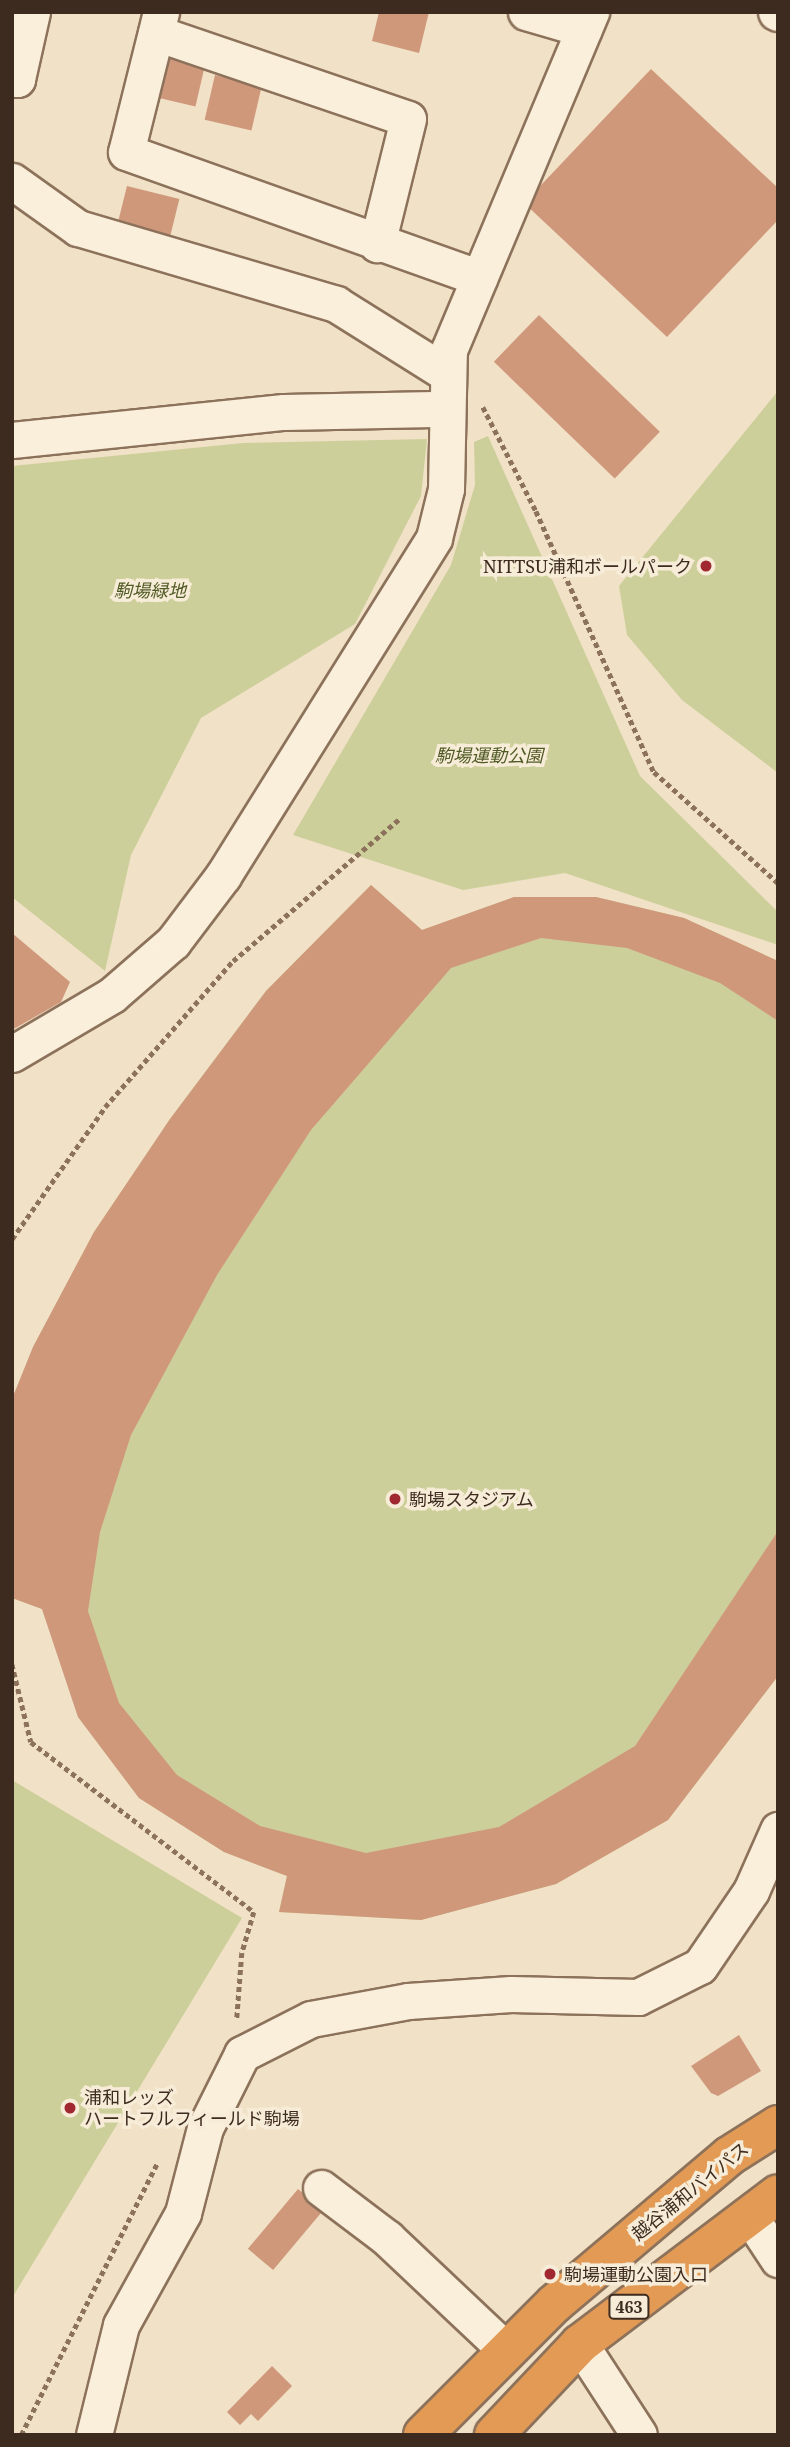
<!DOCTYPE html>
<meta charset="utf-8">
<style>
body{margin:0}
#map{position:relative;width:790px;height:2447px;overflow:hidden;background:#f0e1c7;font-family:"Noto Serif","Noto Sans JP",serif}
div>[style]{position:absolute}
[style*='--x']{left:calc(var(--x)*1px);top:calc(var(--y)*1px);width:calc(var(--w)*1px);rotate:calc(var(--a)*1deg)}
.green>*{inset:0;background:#cdcf9a}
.building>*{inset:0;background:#d0987b;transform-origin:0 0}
.path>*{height:4.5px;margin-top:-2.25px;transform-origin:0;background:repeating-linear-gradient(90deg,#8d725b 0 5px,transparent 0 8.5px)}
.roads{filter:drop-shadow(2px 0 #8d725b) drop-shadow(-2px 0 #8d725b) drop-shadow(0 2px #8d725b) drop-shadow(0 -2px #8d725b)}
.minor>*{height:35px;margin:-17.5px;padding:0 17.5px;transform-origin:17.5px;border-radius:17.5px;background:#faefdb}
.highway>*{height:38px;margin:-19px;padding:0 19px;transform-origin:19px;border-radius:19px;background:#e29a55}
.dots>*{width:19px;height:19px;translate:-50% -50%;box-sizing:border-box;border:4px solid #f7ecd7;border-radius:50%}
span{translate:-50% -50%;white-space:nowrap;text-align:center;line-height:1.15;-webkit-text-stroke:7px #f7ecd7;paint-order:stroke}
.shield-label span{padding:2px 5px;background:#f7ecd7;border:2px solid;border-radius:5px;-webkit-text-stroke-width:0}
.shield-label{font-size:16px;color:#3d2b1f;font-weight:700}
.poi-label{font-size:18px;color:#3d2b1f}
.right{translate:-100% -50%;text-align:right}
.left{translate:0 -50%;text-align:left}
.park-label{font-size:18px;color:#505a25;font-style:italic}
.street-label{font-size:18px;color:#3d2b1f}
.frame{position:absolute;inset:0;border:14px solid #3d2b1f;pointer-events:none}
</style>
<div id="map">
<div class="green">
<i style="clip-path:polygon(778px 391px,778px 773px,682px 700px,627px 635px,619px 586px)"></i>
<i style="clip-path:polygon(488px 436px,640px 776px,778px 912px,778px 945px,565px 873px,463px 890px,293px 835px,451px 565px,475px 485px,474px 442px)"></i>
<i style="clip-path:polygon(427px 439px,421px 496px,355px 624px,201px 718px,131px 855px,105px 971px,12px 897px,12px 466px,243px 443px)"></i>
<i style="clip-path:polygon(371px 885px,422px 930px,514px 897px,596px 897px,684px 918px,778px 961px,778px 1676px,668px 1820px,556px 1884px,421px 1920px,279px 1912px,287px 1876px,224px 1852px,139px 1798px,78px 1717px,42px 1609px,12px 1598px,12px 1399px,33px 1347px,94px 1232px,170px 1119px,266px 991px)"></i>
<i style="clip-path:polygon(12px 1780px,242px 1918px,12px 2298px)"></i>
</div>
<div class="building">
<i style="clip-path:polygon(379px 12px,429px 12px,419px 53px,372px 41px)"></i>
<i style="left:160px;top:51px;width:47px;height:46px;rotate:13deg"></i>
<i style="clip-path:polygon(651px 69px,778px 188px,778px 220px,667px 337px,524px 203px)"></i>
<i style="left:215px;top:75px;width:48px;height:46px;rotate:13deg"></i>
<i style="left:127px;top:186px;width:54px;height:44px;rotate:14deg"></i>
<i style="left:539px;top:315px;width:168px;height:65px;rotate:44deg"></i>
<i style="clip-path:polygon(371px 885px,422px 930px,514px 897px,596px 897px,684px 918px,778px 961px,778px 1021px,720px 983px,627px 948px,541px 938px,451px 968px,311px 1130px,217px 1275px,131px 1435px,100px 1532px,88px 1611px,119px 1703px,177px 1775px,260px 1826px,366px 1853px,499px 1827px,635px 1746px,778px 1531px,778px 1676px,668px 1820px,556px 1884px,421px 1920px,279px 1912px,287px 1876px,224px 1852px,139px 1798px,78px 1717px,42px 1609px,12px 1598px,12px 1399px,33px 1347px,94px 1232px,170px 1119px,266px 991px)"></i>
<i style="clip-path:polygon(12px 933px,70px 982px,61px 1002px,12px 1030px)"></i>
<i style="clip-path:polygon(739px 2035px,761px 2071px,718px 2096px,711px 2093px,691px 2066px)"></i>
<i style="left:298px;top:2189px;width:33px;height:78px;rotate:40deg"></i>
<i style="clip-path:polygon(272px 2366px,292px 2386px,258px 2421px,251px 2414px,240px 2425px,227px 2412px)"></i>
</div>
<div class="path">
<i style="--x:483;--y:407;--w:117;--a:63"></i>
<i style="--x:536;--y:511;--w:286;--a:65.7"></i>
<i style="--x:654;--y:772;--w:166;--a:41.8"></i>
<i style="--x:12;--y:1239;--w:161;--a:-54.8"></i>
<i style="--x:105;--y:1107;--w:194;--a:-48.8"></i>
<i style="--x:233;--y:961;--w:218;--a:-40.5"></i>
<i style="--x:12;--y:1664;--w:80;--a:76.3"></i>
<i style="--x:31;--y:1742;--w:280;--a:37.3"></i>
<i style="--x:254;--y:1912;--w:43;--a:106.3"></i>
<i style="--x:242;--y:1953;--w:65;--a:94.4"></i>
<i style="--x:21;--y:2435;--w:304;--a:-63.4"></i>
</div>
<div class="roads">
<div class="minor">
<i style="--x:161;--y:12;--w:144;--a:104"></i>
<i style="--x:126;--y:152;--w:375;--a:19.6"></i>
<i style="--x:526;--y:12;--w:60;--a:16.3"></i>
<i style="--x:776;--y:12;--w:2;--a:27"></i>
<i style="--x:156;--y:33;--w:266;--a:18.8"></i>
<i style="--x:408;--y:119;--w:129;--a:103.9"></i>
<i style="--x:12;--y:76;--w:6;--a:31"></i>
<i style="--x:17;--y:79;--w:69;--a:-77.4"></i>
<i style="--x:12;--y:181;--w:81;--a:35.5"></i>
<i style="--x:78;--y:228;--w:269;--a:16.4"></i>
<i style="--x:336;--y:304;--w:130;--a:32.1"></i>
<i style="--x:12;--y:440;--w:273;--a:-5.9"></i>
<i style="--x:284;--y:412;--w:163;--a:-1.1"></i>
<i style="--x:12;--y:1054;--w:116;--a:-30.5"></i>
<i style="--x:112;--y:995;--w:81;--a:-41"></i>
<i style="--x:173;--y:942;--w:83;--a:-52.9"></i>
<i style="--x:223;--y:876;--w:398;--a:-58"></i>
<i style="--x:434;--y:538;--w:50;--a:-76.2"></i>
<i style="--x:446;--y:489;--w:139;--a:-88.8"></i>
<i style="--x:449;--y:350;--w:367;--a:-67.2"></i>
<i style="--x:321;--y:2188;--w:83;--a:37.1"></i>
<i style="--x:387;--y:2238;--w:165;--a:43.3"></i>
<i style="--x:749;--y:2215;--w:53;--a:56.6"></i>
<i style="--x:580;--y:2344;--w:108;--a:57"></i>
<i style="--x:94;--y:2435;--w:113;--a:-76.2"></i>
<i style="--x:121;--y:2325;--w:128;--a:-61"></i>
<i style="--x:183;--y:2213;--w:88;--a:-75.5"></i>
<i style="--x:205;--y:2128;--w:83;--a:-63.4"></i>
<i style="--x:242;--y:2054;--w:77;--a:-26.9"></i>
<i style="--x:311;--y:2019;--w:99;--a:-10.5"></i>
<i style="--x:408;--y:2001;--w:103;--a:-3.9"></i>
<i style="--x:511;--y:1994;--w:127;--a:1.4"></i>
<i style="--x:638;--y:1997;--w:69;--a:-26.6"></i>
<i style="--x:700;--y:1966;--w:91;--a:-55.8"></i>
<i style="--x:751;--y:1891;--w:67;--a:-66.1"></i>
</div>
<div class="highway">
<i style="--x:423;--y:2435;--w:185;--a:-45"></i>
<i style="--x:554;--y:2304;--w:229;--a:-40.2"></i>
<i style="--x:729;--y:2156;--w:58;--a:-32.3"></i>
<i style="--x:494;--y:2435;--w:125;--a:-46.6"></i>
<i style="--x:580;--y:2344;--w:248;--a:-37.1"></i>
</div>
</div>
<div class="dots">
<i style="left:706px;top:566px;background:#9f2831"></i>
<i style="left:395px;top:1499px;background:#9f2831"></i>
<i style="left:70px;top:2108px;background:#9f2831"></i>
<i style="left:550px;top:2274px;background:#9f2831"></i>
</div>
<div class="shield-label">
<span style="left:629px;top:2307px">463</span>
</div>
<div class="poi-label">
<span class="right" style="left:692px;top:566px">NITTSU浦和ボールパーク</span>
<span class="left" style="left:409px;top:1499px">駒場スタジアム</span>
<span class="left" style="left:84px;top:2108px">浦和レッズ<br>ハートフルフィールド駒場</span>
<span class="left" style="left:564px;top:2274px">駒場運動公園入口</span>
</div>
<div class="park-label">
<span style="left:150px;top:590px">駒場緑地</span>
<span style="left:489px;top:755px">駒場運動公園</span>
</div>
<div class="street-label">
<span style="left:690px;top:2191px;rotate:-39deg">越谷浦和バイパス</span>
</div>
<div class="frame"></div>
</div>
